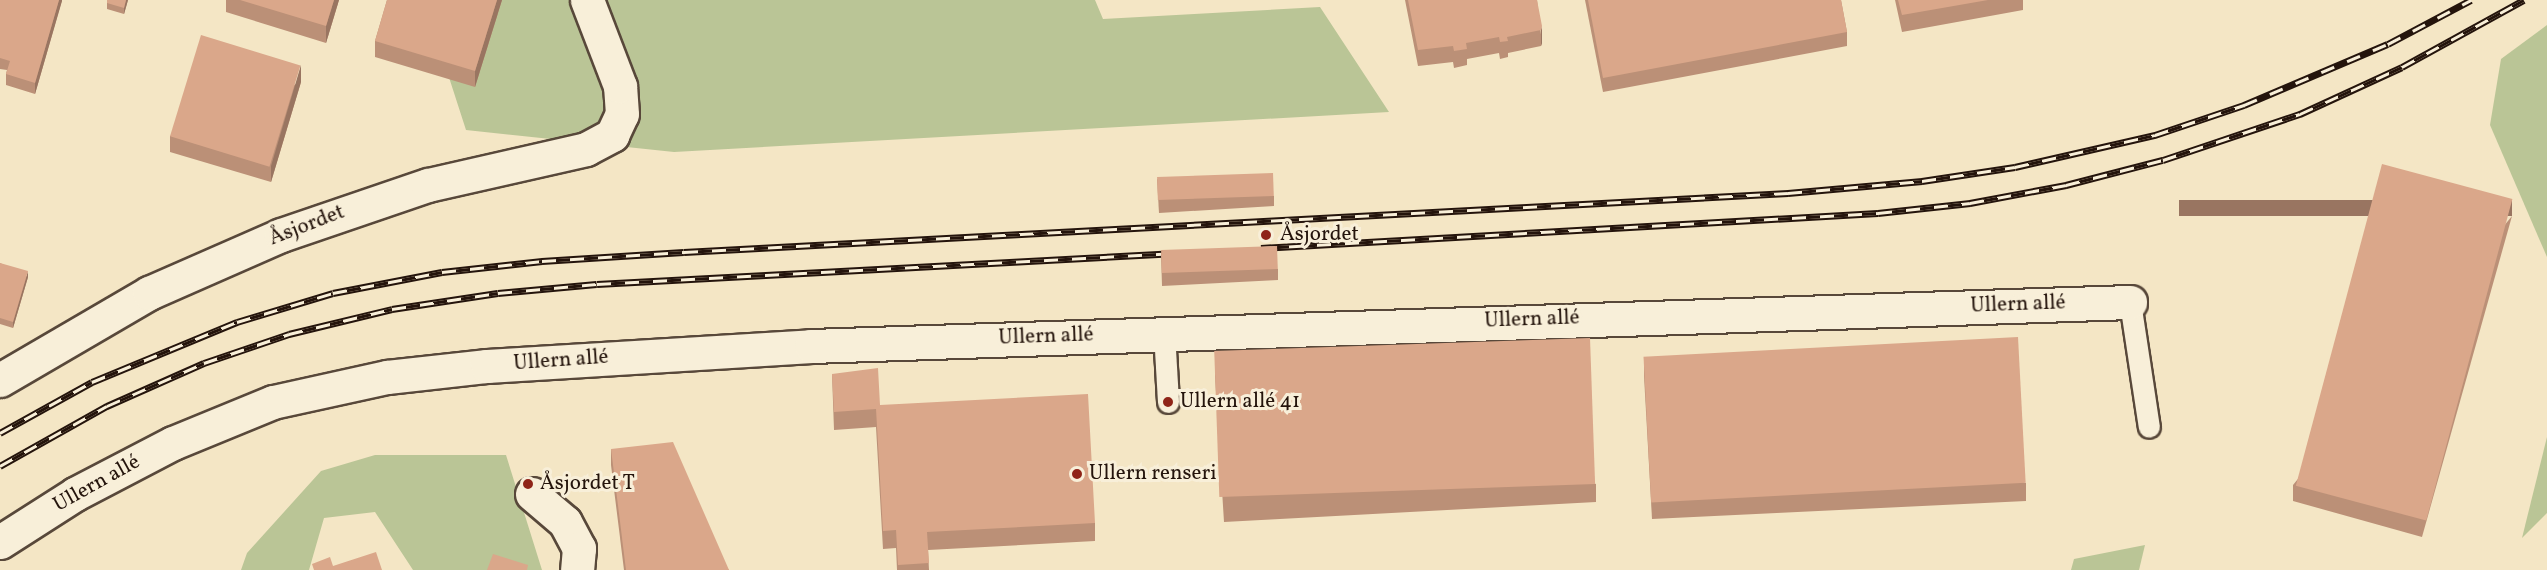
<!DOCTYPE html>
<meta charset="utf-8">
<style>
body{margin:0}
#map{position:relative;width:2547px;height:570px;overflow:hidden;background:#f4e6c5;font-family:Vollkorn,serif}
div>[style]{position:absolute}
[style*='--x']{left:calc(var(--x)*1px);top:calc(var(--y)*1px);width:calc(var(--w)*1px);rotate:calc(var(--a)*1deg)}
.green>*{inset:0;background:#bac596}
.roads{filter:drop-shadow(2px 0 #58483a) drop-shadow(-2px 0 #58483a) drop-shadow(0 2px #58483a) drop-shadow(0 -2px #58483a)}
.service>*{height:21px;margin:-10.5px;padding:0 10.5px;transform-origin:10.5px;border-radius:10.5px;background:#f8efd9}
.minor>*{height:33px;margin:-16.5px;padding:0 16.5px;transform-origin:16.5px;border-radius:16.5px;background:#f8efd9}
.rail>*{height:7px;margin-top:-3.5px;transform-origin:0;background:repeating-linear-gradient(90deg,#f8efd9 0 14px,#24140c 0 28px);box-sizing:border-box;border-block:2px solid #24140c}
.wall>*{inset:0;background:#bb9077}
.shaded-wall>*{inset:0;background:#997561;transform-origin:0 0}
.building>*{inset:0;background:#daa78a;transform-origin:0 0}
.dots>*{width:16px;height:16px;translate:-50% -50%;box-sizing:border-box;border:3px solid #f8efd9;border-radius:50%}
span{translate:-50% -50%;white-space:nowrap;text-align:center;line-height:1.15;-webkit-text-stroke:6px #f8efd9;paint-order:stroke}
.street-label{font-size:21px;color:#24140c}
.poi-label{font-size:21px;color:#24140c}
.left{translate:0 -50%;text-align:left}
</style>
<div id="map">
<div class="green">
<i style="clip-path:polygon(424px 0,1095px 0,1103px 19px,1320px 7px,1389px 112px,674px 152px,466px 130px)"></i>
<i style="clip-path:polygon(2547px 25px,2547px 257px,2490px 125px,2501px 59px)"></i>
<i style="clip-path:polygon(2547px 437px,2547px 513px,2522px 538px)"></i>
<i style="clip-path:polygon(375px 455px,506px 455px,542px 570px,413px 570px,375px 512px,324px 518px,309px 570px,241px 570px,247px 553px,321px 471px)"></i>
<i style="clip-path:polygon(2145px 545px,2139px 570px,2071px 570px,2074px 559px)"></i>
</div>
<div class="roads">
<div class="service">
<i style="--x:2130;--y:302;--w:126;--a:81.4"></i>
<i style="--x:1164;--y:332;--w:70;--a:86.7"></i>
</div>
<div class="minor">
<i style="--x:0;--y:380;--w:173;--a:-30.3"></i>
<i style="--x:149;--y:293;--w:144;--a:-23.7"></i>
<i style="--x:281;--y:235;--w:155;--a:-18.8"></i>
<i style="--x:428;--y:185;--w:162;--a:-12.8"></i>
<i style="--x:586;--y:149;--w:30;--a:-28"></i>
<i style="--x:612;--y:135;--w:23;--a:-65"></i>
<i style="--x:622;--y:114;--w:28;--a:-94"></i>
<i style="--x:620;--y:86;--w:92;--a:-111"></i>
<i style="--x:532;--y:494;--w:43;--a:40.3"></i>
<i style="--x:565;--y:522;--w:30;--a:62"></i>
<i style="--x:579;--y:548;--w:22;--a:95"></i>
<i style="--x:0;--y:542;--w:89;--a:-32.6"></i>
<i style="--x:75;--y:494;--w:110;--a:-27.5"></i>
<i style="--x:173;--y:443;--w:108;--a:-22.3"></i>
<i style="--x:273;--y:402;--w:117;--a:-12.4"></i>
<i style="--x:387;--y:377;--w:101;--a:-6.3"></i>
<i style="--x:487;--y:366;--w:325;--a:-3.5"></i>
<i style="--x:811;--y:346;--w:1320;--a:-1.91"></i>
</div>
</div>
<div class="rail">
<i style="--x:1261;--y:248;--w:618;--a:-3.25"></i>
<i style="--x:1878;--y:213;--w:93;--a:-6.2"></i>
<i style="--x:1970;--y:203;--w:98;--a:-10.6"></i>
<i style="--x:2066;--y:185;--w:100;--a:-14.5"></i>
<i style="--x:2163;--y:160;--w:145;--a:-18.6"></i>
<i style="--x:2300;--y:114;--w:112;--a:-24.7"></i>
<i style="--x:2402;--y:67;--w:139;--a:-28.8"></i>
<i style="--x:0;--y:433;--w:105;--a:-29"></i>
<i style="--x:92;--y:382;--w:157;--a:-22.5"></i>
<i style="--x:237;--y:322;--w:100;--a:-16.8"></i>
<i style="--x:333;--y:293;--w:111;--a:-10.9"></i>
<i style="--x:442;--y:272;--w:101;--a:-6.3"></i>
<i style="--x:542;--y:261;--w:142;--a:-3.6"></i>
<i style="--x:684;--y:252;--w:1106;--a:-3.06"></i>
<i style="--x:1788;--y:193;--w:135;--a:-5.1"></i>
<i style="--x:1922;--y:181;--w:94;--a:-8.6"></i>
<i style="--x:2015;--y:167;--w:144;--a:-12.9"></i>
<i style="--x:2155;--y:135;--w:94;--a:-18.6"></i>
<i style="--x:2244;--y:105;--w:156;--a:-23"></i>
<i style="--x:2388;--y:44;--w:94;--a:-27.9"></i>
<i style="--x:0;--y:466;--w:123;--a:-29.3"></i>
<i style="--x:107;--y:406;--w:106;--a:-23.9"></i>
<i style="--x:204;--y:363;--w:90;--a:-18.8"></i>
<i style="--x:289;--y:334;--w:106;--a:-13.6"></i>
<i style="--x:392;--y:309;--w:107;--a:-8.6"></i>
<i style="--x:498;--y:293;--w:99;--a:-5.2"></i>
<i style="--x:597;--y:284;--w:581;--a:-3.06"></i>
</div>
<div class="wall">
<i style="clip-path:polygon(0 0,62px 0,35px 94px,6px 85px,6px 74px,7px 70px,0 69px)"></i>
<i style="clip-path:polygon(107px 0,128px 0,124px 14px,107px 9px)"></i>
<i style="clip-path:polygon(226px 0,339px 0,326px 43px,226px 12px)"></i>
<i style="clip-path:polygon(387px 0,502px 0,475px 87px,375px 57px,375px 41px)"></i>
<i style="clip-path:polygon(1405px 0,1537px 0,1542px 43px,1541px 46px,1508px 53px,1508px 57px,1500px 59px,1499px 53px,1467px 59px,1467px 65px,1454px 68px,1453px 62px,1418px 66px)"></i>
<i style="clip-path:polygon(1585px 0,1841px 0,1847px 32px,1847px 46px,1603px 92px)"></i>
<i style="clip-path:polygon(1895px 0,2023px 0,2023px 10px,1902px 32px)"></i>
<i style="clip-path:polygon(301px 82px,271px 182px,170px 152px,170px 136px)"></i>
<i style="clip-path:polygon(1157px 179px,1274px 196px,1274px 206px,1159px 213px)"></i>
<i style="clip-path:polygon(2512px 216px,2422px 537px,2293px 501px,2293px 485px)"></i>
<i style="clip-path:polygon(1161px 253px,1278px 269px,1278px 280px,1162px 286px)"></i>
<i style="clip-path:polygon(0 263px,28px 277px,13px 328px,0 324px)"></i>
<i style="clip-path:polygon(1215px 358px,1596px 484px,1596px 502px,1224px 522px,1215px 376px)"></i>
<i style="clip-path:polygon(1644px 358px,2026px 483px,2026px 501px,1652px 519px,1644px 376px)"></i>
<i style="clip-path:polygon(832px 374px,880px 405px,1095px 523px,1095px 541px,928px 550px,929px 570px,897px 570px,896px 548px,883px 549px,876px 427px,834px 430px)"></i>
<i style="clip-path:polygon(611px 449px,729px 570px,624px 570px,611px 465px)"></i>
</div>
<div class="shaded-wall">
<i style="clip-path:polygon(59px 0,62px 0,62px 1px,35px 94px,35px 83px)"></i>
<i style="clip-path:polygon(126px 0,128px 0,124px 14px,124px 8px)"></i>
<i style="clip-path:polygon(334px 0,339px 0,326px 43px,326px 26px)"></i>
<i style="clip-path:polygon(497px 0,502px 0,475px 87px,475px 71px)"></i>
<i style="clip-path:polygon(1542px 26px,1542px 43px,1541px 46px,1541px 30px)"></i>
<i style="clip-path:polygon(301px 65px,301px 82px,271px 182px,271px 166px)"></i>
<i style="left:2512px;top:200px;width:16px;height:333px;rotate:90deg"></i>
<i style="clip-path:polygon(28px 271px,28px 277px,13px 328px,13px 322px)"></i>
</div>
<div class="building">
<i style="clip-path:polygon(0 0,59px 0,35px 83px,6px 74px,10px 61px,0 58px)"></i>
<i style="clip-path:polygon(107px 0,126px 0,124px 8px,107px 3px)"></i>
<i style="clip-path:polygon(240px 0,334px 0,326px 26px)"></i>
<i style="clip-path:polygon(387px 0,497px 0,475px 71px,375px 41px)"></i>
<i style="clip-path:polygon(1408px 0,1537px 0,1542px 26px,1541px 30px,1507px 37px,1508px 41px,1500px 42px,1499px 37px,1466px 43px,1467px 49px,1454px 51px,1453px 46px,1418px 50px)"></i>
<i style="clip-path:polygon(1588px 0,1841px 0,1847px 32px,1603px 78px)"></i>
<i style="clip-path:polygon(1898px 0,1988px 0,1902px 15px)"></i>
<i style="left:201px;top:35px;width:104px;height:106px;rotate:17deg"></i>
<i style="left:2382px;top:164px;width:135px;height:333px;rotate:15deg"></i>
<i style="left:1273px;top:173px;width:23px;height:116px;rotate:88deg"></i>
<i style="left:1277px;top:246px;width:23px;height:116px;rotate:88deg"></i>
<i style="clip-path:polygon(0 263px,28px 271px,13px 322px,0 318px)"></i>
<i style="left:2018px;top:337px;width:146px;height:375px;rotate:87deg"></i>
<i style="left:1590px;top:338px;width:146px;height:376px;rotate:88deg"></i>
<i style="clip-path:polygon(878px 368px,880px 405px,1088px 394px,1095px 523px,927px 532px,929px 563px,898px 565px,896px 530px,883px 531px,876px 409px,834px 412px,832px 374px)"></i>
<i style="clip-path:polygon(673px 442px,729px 570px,626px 570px,611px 449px)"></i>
<i style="clip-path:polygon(376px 552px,382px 570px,314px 570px,312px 564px,330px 557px,333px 566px)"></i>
<i style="clip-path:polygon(493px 554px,528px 565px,527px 570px,487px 570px)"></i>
</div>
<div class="dots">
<i style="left:1266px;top:235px;background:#8f2418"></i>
<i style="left:1168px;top:402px;background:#8f2418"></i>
<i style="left:1077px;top:474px;background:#8f2418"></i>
<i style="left:528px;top:484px;background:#8f2418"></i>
</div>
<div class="street-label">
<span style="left:307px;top:226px;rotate:-21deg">Åsjordet</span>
<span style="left:2018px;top:305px;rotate:-2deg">Ullern allé</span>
<span style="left:1532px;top:320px;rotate:-2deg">Ullern allé</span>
<span style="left:1046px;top:337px;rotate:-2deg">Ullern allé</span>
<span style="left:561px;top:361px;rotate:-4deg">Ullern allé</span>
<span style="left:97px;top:484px;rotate:-29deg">Ullern allé</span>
</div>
<div class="poi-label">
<span class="left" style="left:1280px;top:235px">Åsjordet</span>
<span class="left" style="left:1180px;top:402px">Ullern allé 41</span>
<span class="left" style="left:1089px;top:474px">Ullern renseri</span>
<span class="left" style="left:540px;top:484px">Åsjordet T</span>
</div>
</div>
